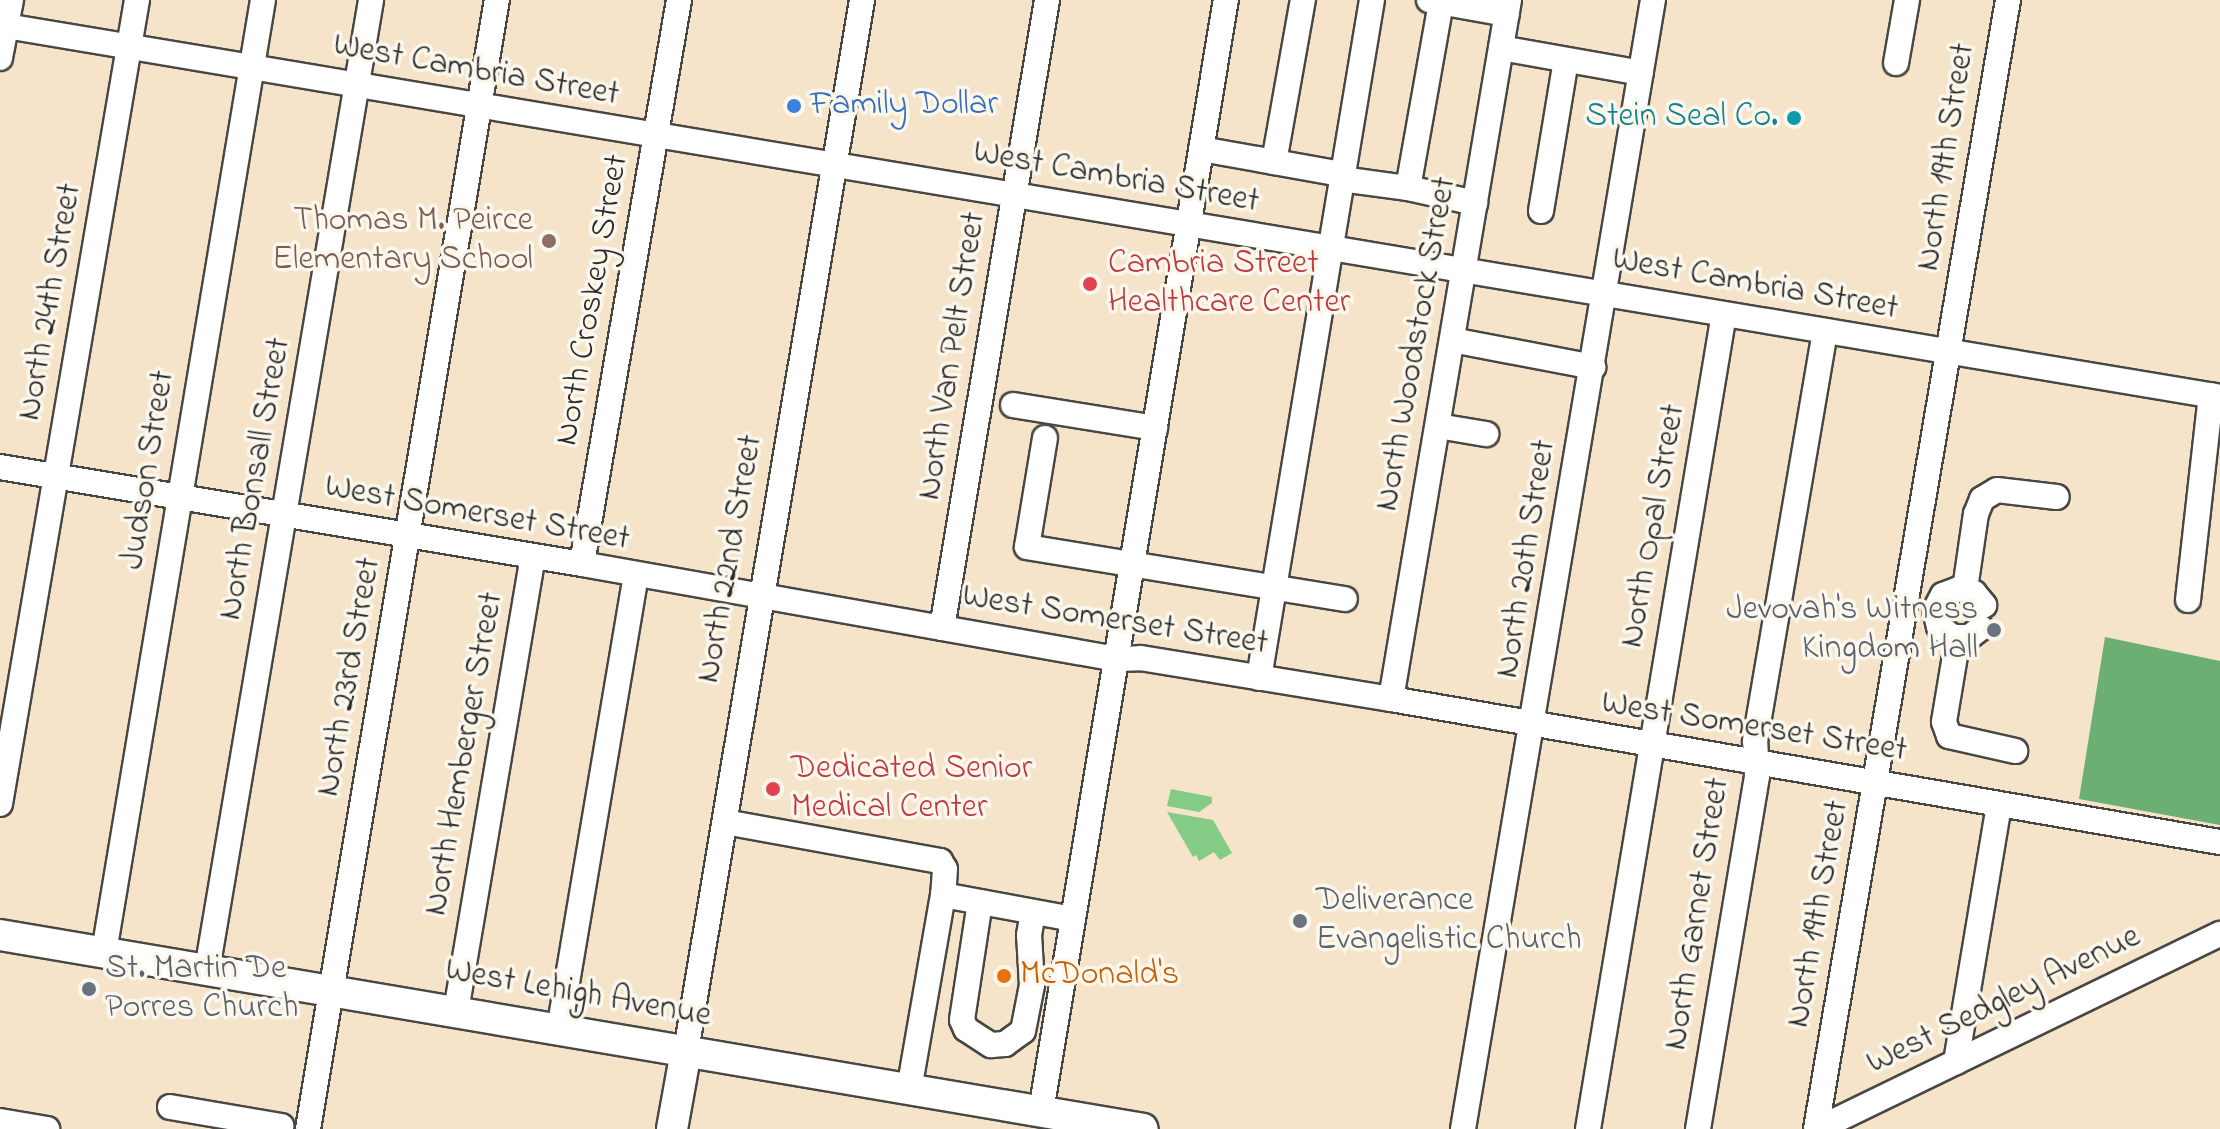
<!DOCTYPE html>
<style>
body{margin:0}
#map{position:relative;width:2220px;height:1129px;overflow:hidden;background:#f6e4ca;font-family:"Indie Flower",sans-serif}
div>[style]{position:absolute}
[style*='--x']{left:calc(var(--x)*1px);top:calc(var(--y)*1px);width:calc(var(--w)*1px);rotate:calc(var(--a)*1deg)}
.green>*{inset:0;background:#84cb86}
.forest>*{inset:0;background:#6baf73}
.roads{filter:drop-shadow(2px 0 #494743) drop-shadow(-2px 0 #494743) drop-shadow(0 2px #494743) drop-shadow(0 -2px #494743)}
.minor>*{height:24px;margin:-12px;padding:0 12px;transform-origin:12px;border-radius:12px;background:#fff}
.major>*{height:30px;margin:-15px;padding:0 15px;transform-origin:15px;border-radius:15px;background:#fff}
.dots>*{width:22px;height:22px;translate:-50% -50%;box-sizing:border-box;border:4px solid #fbf7ec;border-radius:50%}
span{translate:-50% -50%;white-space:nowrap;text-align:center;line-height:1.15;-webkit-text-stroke:7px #fbf7ec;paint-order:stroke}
.street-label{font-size:34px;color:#2b2b2b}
.shop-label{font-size:34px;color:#366cbe}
.left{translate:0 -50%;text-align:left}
.culture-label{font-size:34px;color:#0d838f}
.right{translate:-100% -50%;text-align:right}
.education-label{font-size:34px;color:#785e54}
.health-label{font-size:34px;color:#be3a42}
.worship-label{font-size:34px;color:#5b616d}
.food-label{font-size:34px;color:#c56008}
</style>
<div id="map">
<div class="green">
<i style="clip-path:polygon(1171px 789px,1212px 797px,1212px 803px,1199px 812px,1167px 806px)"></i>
<i style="clip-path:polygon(1167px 812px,1213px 820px,1232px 853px,1220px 860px,1214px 852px,1199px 861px,1196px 855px,1193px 857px)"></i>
</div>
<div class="forest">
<i style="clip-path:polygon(2105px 637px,2220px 661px,2220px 825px,2079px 799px)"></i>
</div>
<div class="roads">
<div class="minor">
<i style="--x:1429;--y:0;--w:79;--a:10.2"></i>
<i style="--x:0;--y:25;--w:2251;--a:9.51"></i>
<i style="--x:1501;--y:48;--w:142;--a:10.1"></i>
<i style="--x:0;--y:58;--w:59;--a:-79.3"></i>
<i style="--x:1896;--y:63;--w:64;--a:-80.1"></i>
<i style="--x:1201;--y:149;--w:143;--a:10.1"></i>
<i style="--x:1274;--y:162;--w:165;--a:-79.9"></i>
<i style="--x:1341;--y:179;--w:68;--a:7.7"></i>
<i style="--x:1408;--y:188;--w:69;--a:12.6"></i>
<i style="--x:1408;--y:188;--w:189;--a:-79.9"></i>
<i style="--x:1541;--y:211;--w:153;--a:-80.6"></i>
<i style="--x:1452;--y:340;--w:144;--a:10.8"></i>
<i style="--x:1013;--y:405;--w:144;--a:9.2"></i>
<i style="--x:1438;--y:426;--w:49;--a:9.5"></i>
<i style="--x:1045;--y:438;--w:110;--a:99.4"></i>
<i style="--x:1027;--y:547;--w:322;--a:9.3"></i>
<i style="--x:0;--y:467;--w:590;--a:9.46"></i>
<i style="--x:582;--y:564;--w:543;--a:10.07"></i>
<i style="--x:1117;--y:659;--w:24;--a:-2"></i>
<i style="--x:1141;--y:658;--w:253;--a:9.3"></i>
<i style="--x:1391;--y:699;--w:841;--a:9.79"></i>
<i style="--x:582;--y:564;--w:572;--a:-80.24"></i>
<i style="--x:1965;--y:589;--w:76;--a:-81.7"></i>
<i style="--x:1976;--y:514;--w:16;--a:-68"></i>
<i style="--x:1982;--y:499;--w:17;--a:-31"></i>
<i style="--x:1997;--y:490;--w:60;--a:6.7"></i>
<i style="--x:2188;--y:600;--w:206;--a:-83.6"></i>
<i style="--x:942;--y:628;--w:637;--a:-80.51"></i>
<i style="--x:1981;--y:628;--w:15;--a:143"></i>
<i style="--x:1969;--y:637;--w:16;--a:180"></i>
<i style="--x:1953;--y:637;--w:17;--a:-144"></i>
<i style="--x:1939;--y:627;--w:17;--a:-103"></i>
<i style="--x:1935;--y:610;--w:17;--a:-62"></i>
<i style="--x:1943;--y:595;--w:17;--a:-21"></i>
<i style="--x:1959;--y:589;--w:16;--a:15"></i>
<i style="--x:1974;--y:593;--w:16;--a:50"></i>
<i style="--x:1958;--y:638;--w:85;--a:99.5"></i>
<i style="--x:1944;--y:722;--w:15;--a:70"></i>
<i style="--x:1949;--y:736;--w:68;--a:12.8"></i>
<i style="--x:1259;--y:678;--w:687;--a:-80.54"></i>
<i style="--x:1391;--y:699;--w:709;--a:-80.42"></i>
<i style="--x:0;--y:804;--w:816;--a:-80.33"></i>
<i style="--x:725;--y:822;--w:219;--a:10.3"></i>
<i style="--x:940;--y:861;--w:9;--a:58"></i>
<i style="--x:945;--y:869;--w:26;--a:94"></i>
<i style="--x:943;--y:895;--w:197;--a:99.9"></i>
<i style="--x:943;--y:895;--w:132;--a:10.5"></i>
<i style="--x:980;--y:902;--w:119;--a:98.7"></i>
<i style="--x:962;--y:1020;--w:10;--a:66"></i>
<i style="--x:966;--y:1029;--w:30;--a:33"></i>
<i style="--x:991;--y:1045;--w:14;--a:-4"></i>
<i style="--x:1005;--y:1044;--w:22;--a:-36"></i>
<i style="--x:1023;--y:1031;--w:47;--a:-78.9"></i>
<i style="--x:1032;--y:985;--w:50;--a:-93.4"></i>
<i style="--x:1029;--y:935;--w:23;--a:-80"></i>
<i style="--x:104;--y:952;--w:965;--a:-80.52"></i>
<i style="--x:207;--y:970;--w:984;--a:-80.4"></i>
<i style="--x:456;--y:1011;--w:460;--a:-80.4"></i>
<i style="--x:559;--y:1030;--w:460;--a:-80.4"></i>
<i style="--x:686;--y:1051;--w:1066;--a:-80.49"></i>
<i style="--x:1956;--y:1062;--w:261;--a:-80.5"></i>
<i style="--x:170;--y:1107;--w:113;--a:9.7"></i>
<i style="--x:1041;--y:1111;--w:1126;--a:-80.55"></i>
<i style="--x:0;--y:1121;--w:48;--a:9.7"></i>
<i style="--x:308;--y:1129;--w:1145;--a:-80.5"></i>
<i style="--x:1463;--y:1129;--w:1145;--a:-80.45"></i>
<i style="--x:1588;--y:1129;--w:826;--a:-80.53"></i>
<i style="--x:1698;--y:1129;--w:358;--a:-80.5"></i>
<i style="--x:1757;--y:776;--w:35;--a:-93"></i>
<i style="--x:1755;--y:741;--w:416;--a:-80.3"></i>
<i style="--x:1816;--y:1129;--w:1145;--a:-80.35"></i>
<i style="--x:1818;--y:1129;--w:447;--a:-25.9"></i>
</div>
<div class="major">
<i style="--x:0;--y:935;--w:1159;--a:9.63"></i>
<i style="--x:672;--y:1129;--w:79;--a:-79.8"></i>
</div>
</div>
<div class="dots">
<i style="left:794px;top:106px;background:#3f7fe0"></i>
<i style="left:1794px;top:118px;background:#0f9aa8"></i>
<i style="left:549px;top:241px;background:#8d6e63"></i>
<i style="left:1090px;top:284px;background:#e0444e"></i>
<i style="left:1994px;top:630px;background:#6b7280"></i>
<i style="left:773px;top:789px;background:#e0444e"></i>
<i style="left:1300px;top:921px;background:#6b7280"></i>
<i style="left:1004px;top:976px;background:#e8710a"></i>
<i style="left:89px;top:989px;background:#6b7280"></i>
</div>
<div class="street-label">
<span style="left:476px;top:71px;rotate:10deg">West Cambria Street</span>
<span style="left:1947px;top:157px;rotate:-81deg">North 19th Street</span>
<span style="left:1116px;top:178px;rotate:10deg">West Cambria Street</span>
<span style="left:1755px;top:285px;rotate:10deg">West Cambria Street</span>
<span style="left:593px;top:300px;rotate:-80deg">North Croskey Street</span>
<span style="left:51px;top:302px;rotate:-80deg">North 24th Street</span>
<span style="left:1417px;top:344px;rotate:-80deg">North Woodstock Street</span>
<span style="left:953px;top:356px;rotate:-81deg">North Van Pelt Street</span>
<span style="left:149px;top:470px;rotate:-81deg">Judson Street</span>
<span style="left:256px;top:479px;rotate:-80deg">North Bonsall Street</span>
<span style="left:477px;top:514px;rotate:10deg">West Somerset Street</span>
<span style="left:1654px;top:526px;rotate:-80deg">North Opal Street</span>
<span style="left:731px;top:559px;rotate:-80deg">North 22nd Street</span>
<span style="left:1527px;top:559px;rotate:-81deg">North 20th Street</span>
<span style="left:1115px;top:621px;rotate:9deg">West Somerset Street</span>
<span style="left:350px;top:677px;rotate:-80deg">North 23rd Street</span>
<span style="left:1754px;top:728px;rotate:9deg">West Somerset Street</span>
<span style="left:465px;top:754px;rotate:-80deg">North Hemberger Street</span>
<span style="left:1698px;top:914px;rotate:-81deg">North Garnet Street</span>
<span style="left:1819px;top:914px;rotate:-80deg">North 19th Street</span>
<span style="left:578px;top:994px;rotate:10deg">West Lehigh Avenue</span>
<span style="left:2004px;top:1001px;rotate:-26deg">West Sedgley Avenue</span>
</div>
<div class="shop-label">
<span class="left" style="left:810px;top:106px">Family Dollar</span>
</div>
<div class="culture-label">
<span class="right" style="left:1778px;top:118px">Stein Seal Co.</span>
</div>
<div class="education-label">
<span class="right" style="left:533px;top:241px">Thomas M. Peirce<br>Elementary School</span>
</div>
<div class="health-label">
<span class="left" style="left:1108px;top:284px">Cambria Street<br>Healthcare Center</span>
<span class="left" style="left:791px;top:789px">Dedicated Senior<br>Medical Center</span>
</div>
<div class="worship-label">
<span class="right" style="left:1978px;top:630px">Jevovah's Witness<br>Kingdom Hall</span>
<span class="left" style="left:1316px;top:921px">Deliverance<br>Evangelistic Church</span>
<span class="left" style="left:105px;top:989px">St. Martin De<br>Porres Church</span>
</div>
<div class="food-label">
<span class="left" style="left:1020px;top:976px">McDonald's</span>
</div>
</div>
